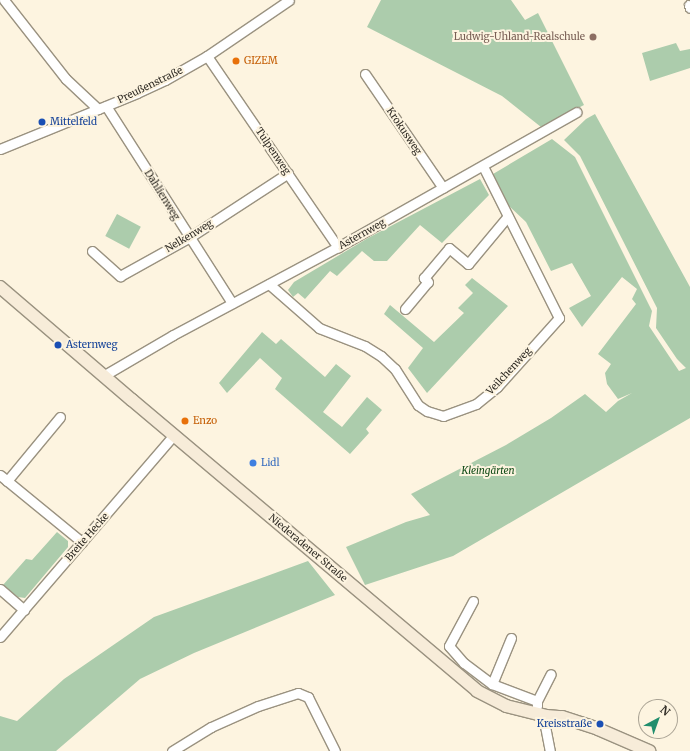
<!DOCTYPE html>
<meta charset="utf-8">
<style>
body{margin:0}
#map{position:relative;width:690px;height:751px;overflow:hidden;background:#fdf4e0;font-family:Merriweather,serif}
div>[style]{position:absolute}
[style*='--x']{left:calc(var(--x)*1px);top:calc(var(--y)*1px);width:calc(var(--w)*1px);rotate:calc(var(--a)*1deg)}
.green>*{inset:0;background:#acccac;transform-origin:0 0}
.roads{filter:drop-shadow(1px 0 #9a9280) drop-shadow(-1px 0 #9a9280) drop-shadow(0 1px #9a9280) drop-shadow(0 -1px #9a9280)}
.street>*{height:9px;margin:-4.5px;padding:0 4.5px;transform-origin:4.5px;border-radius:4.5px;background:#fff}
.secondary>*{height:12px;margin:-6px;padding:0 6px;transform-origin:6px;border-radius:6px;background:#f7ecd9}
.dots>*{width:11px;height:11px;translate:-50% -50%;box-sizing:border-box;border:2px solid #fdf4e0;border-radius:50%}
span{translate:-50% -50%;white-space:nowrap;text-align:center;line-height:1.15;-webkit-text-stroke:4px #fdf4e0;paint-order:stroke}
.education-label{font-size:10px;color:#785e54}
.right{translate:-100% -50%;text-align:right}
.food-label{font-size:10px;color:#c56008}
.left{translate:0 -50%;text-align:left}
.street-label{font-size:10px;color:#302c25}
.transit-label{font-size:10px;color:#164399}
.shop-label{font-size:10px;color:#366cbe}
.park-label{font-size:10px;color:#104b16;font-style:italic}
.north{position:absolute;left:638px;top:699px;width:40px;height:40px;box-sizing:border-box;background:#fdf4e0;border:1px solid #aba495;border-radius:50%;rotate:41deg;font-size:11px;font-weight:700;line-height:16px;text-align:center;color:#302c25}
.north::after{content:'';display:block;margin:auto;width:14px;height:18px;background:#218e6d;clip-path:polygon(50% 0,100% 100%,50% 72%,0 100%)}
</style>
<div id="map">
<div class="green">
<i style="clip-path:polygon(381px 0,511px 0,525px 20px,538px 13px,584px 105px,541px 127px,502px 96px,367px 27px)"></i>
<i style="clip-path:polygon(676px 43px,680px 51px,690px 49px,690px 68px,650px 81px,642px 53px)"></i>
<i style="clip-path:polygon(595px 114px,690px 287px,690px 418px,453px 556px,365px 585px,346px 547px,406px 522px,430px 515px,411px 494px,506px 445px,551px 418px,585px 394px,606px 412px,618px 401px,632px 393px,618px 399px,607px 384px,605px 373px,611px 364px,598px 354px,636px 304px,632px 299px,637px 289px,622px 277px,582px 327px,569px 308px,591px 296px,572px 263px,551px 271px,526px 222px,507px 204px,493px 174px,552px 139px,575px 157px,652px 311px,649px 326px,679px 371px,686px 368px,677px 359px,656px 328px,657px 308px,580px 156px,564px 140px,586px 119px)"></i>
<i style="clip-path:polygon(480px 179px,489px 195px,442px 243px,420px 225px,387px 261px,374px 261px,362px 251px,337px 276px,330px 271px,305px 299px,298px 293px,293px 297px,288px 290px,294px 282px,368px 238px)"></i>
<i style="left:117px;top:214px;width:27px;height:25px;rotate:28deg"></i>
<i style="clip-path:polygon(472px 278px,508px 306px,427px 393px,408px 368px,423px 348px,384px 314px,390px 305px,434px 342px,464px 313px,458px 308px,473px 293px,465px 285px)"></i>
<i style="clip-path:polygon(262px 332px,276px 344px,281px 339px,325px 377px,336px 364px,351px 376px,323px 412px,342px 427px,367px 397px,382px 410px,366px 429px,369px 433px,350px 454px,275px 389px,282px 378px,260px 358px,227px 393px,219px 383px)"></i>
<i style="clip-path:polygon(57px 532px,68px 541px,68px 547px,25px 598px,18px 597px,3px 585px,26px 559px,32px 560px)"></i>
<i style="clip-path:polygon(308px 561px,335px 595px,194px 653px,140px 679px,56px 751px,0 751px,0 716px,17px 721px,64px 679px,154px 617px)"></i>
</div>
<div class="roads">
<div class="street">
<i style="--x:4;--y:0;--w:100;--a:51.9"></i>
<i style="--x:66;--y:79;--w:44;--a:43.2"></i>
<i style="--x:689;--y:5;--w:3;--a:72"></i>
<i style="--x:207;--y:56;--w:232;--a:55.6"></i>
<i style="--x:365;--y:74;--w:138;--a:55.6"></i>
<i style="--x:106;--y:106;--w:234;--a:57.4"></i>
<i style="--x:0;--y:149;--w:148;--a:-22.2"></i>
<i style="--x:137;--y:93;--w:31;--a:-25"></i>
<i style="--x:165;--y:80;--w:48;--a:-29.7"></i>
<i style="--x:207;--y:56;--w:99;--a:-34.3"></i>
<i style="--x:92;--y:251;--w:38;--a:42"></i>
<i style="--x:120;--y:276;--w:80;--a:-29.1"></i>
<i style="--x:190;--y:237;--w:117;--a:-33.1"></i>
<i style="--x:269;--y:284;--w:67;--a:41.3"></i>
<i style="--x:319;--y:328;--w:49;--a:21.4"></i>
<i style="--x:365;--y:346;--w:19;--a:32"></i>
<i style="--x:381;--y:356;--w:19;--a:43"></i>
<i style="--x:395;--y:369;--w:43;--a:57.4"></i>
<i style="--x:418;--y:405;--w:11;--a:34"></i>
<i style="--x:427;--y:411;--w:17;--a:17"></i>
<i style="--x:443;--y:416;--w:35;--a:-20"></i>
<i style="--x:476;--y:404;--w:27;--a:-39"></i>
<i style="--x:497;--y:387;--w:93;--a:-48.1"></i>
<i style="--x:559;--y:318;--w:170;--a:-116.6"></i>
<i style="--x:405;--y:309;--w:35;--a:-50"></i>
<i style="--x:428;--y:282;--w:6;--a:-135"></i>
<i style="--x:424;--y:278;--w:39;--a:-50"></i>
<i style="--x:449;--y:248;--w:25;--a:40"></i>
<i style="--x:468;--y:264;--w:62;--a:-50.2"></i>
<i style="--x:103;--y:376;--w:81;--a:-30.4"></i>
<i style="--x:173;--y:335;--w:187;--a:-28.1"></i>
<i style="--x:338;--y:247;--w:274;--a:-29.5"></i>
<i style="--x:0;--y:475;--w:106;--a:39.3"></i>
<i style="--x:7;--y:481;--w:83;--a:-50.4"></i>
<i style="--x:0;--y:589;--w:32;--a:41"></i>
<i style="--x:473;--y:601;--w:51;--a:118.1"></i>
<i style="--x:449;--y:646;--w:23;--a:49"></i>
<i style="--x:464;--y:663;--w:35;--a:37"></i>
<i style="--x:0;--y:637;--w:267;--a:-49.3"></i>
<i style="--x:511;--y:638;--w:50;--a:112.4"></i>
<i style="--x:492;--y:684;--w:48;--a:20.7"></i>
<i style="--x:537;--y:706;--w:5;--a:-90"></i>
<i style="--x:537;--y:701;--w:30;--a:-63"></i>
<i style="--x:546;--y:716;--w:10;--a:96"></i>
<i style="--x:545;--y:726;--w:25;--a:79"></i>
<i style="--x:172;--y:751;--w:46;--a:-31.6"></i>
<i style="--x:211;--y:727;--w:51;--a:-24.1"></i>
<i style="--x:258;--y:706;--w:42;--a:-18"></i>
<i style="--x:298;--y:693;--w:11;--a:22"></i>
<i style="--x:308;--y:697;--w:60;--a:63.4"></i>
</div>
<div class="secondary">
<i style="--x:0;--y:287;--w:174;--a:40.6"></i>
<i style="--x:132;--y:400;--w:451;--a:40.1"></i>
<i style="--x:477;--y:691;--w:33;--a:27"></i>
<i style="--x:506;--y:706;--w:41;--a:14"></i>
<i style="--x:546;--y:716;--w:16;--a:4"></i>
<i style="--x:562;--y:717;--w:38;--a:18"></i>
<i style="--x:598;--y:729;--w:56;--a:23.3"></i>
</div>
</div>
<div class="dots">
<i style="left:593px;top:37px;background:#8d6e63"></i>
<i style="left:236px;top:61px;background:#e8710a"></i>
<i style="left:42px;top:122px;background:#1a4fb4"></i>
<i style="left:58px;top:345px;background:#1a4fb4"></i>
<i style="left:185px;top:421px;background:#e8710a"></i>
<i style="left:253px;top:463px;background:#3f7fe0"></i>
<i style="left:600px;top:724px;background:#1a4fb4"></i>
</div>
<div class="education-label">
<span class="right" style="left:585px;top:37px">Ludwig-Uhland-Realschule</span>
</div>
<div class="food-label">
<span class="left" style="left:244px;top:61px">GIZEM</span>
<span class="left" style="left:193px;top:421px">Enzo</span>
</div>
<div class="street-label">
<span style="left:150px;top:85px;rotate:-26deg">Preußenstraße</span>
<span style="left:404px;top:131px;rotate:56deg">Krokusweg</span>
<span style="left:273px;top:151px;rotate:56deg">Tulpenweg</span>
<span style="left:162px;top:195px;rotate:58deg">Dahlienweg</span>
<span style="left:362px;top:234px;rotate:-29deg">Asternweg</span>
<span style="left:189px;top:236px;rotate:-31deg">Nelkenweg</span>
<span style="left:509px;top:371px;rotate:-47deg">Veilchenweg</span>
<span style="left:87px;top:537px;rotate:-49deg">Breite Hecke</span>
<span style="left:308px;top:548px;rotate:40deg">Niederadener Straße</span>
</div>
<div class="transit-label">
<span class="left" style="left:50px;top:122px">Mittelfeld</span>
<span class="left" style="left:66px;top:345px">Asternweg</span>
<span class="right" style="left:592px;top:724px">Kreisstraße</span>
</div>
<div class="shop-label">
<span class="left" style="left:261px;top:463px">Lidl</span>
</div>
<div class="park-label">
<span style="left:488px;top:471px">Kleingärten</span>
</div>
<div class="north">N</div>
</div>
